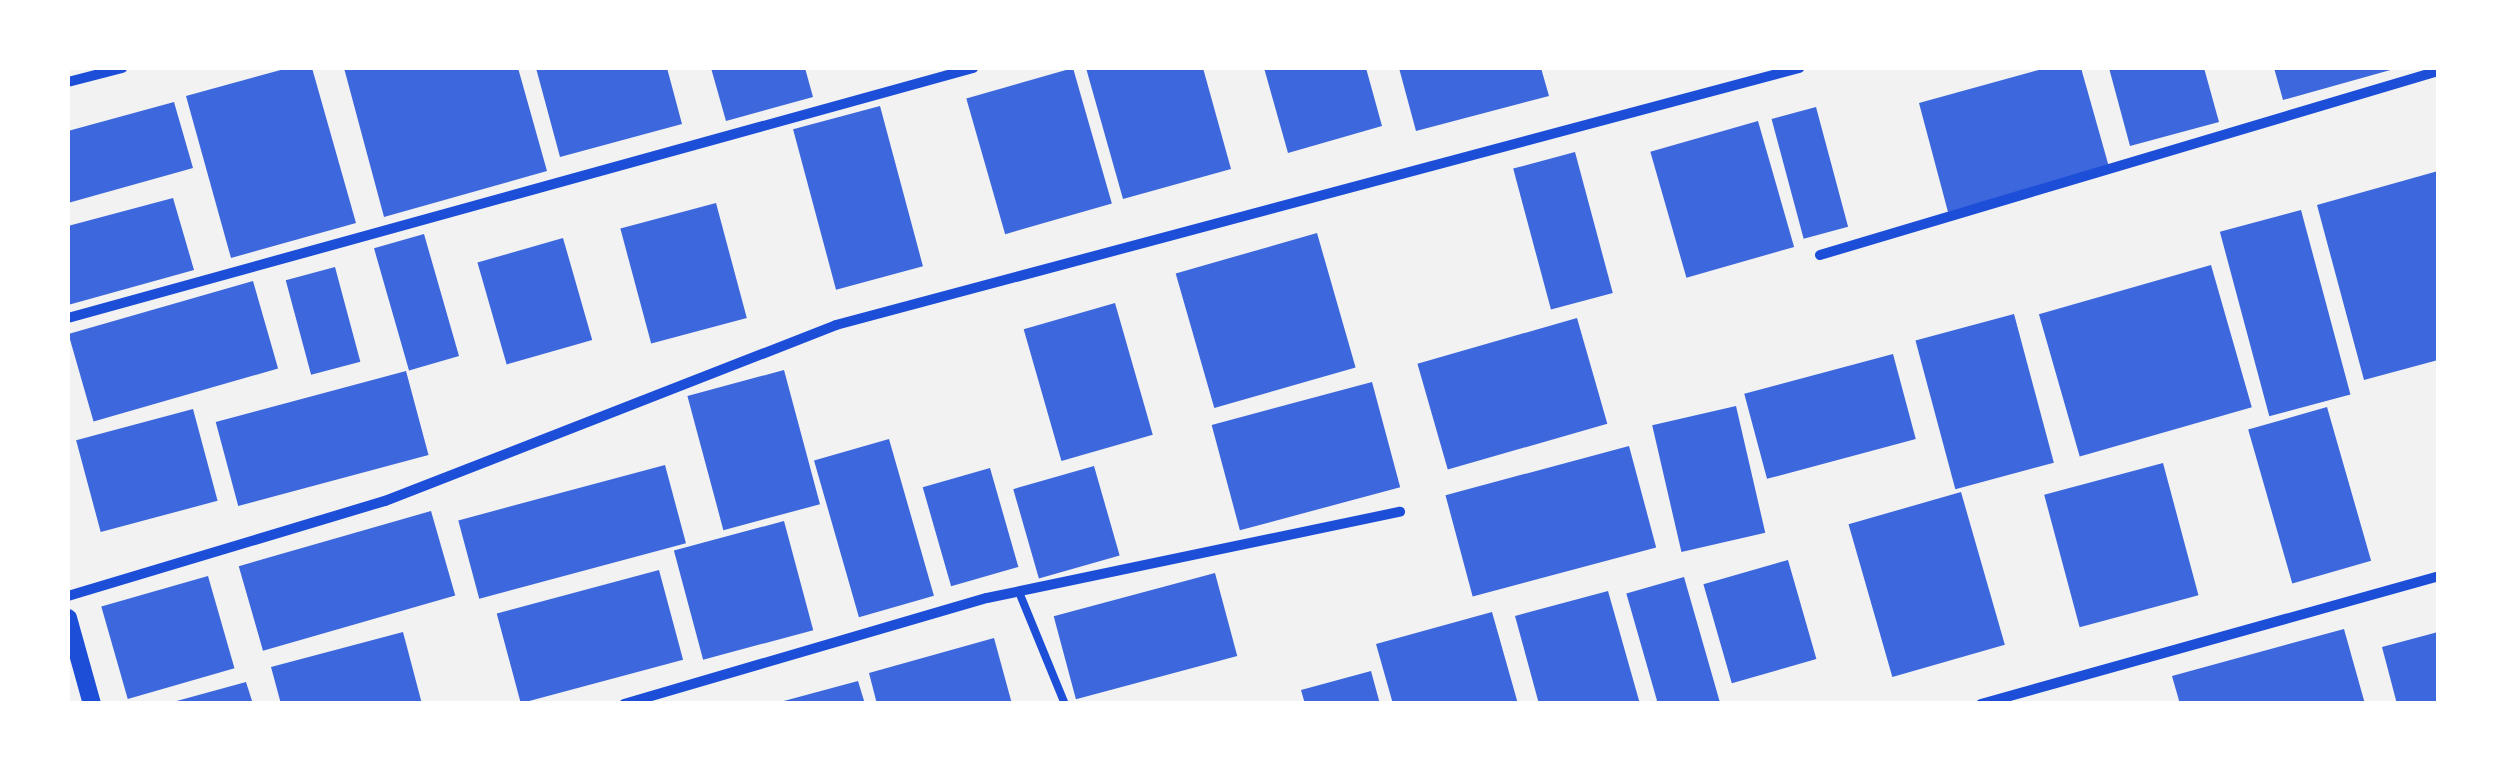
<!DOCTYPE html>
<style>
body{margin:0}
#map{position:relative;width:2506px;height:771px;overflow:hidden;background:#f2f2f2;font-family:"DejaVu Sans",sans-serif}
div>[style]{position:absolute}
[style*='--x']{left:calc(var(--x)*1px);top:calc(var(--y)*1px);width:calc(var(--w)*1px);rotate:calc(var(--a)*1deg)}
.building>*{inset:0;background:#3d67dc;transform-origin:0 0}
.service>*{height:8px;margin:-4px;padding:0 4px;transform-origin:4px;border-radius:4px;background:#1d4ed8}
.minor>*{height:10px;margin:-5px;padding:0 5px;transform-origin:5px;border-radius:5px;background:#1d4ed8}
.tertiary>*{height:18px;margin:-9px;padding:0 9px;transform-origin:9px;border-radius:9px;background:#1d4ed8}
span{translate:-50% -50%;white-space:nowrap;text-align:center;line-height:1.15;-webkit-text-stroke:8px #fff;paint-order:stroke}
.frame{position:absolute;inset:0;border:70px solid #fff;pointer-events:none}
</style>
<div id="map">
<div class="building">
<i style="clip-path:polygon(288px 68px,312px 68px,356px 223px,231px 258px,186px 96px)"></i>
<i style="clip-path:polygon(344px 68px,518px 68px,547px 171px,384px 217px)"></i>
<i style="clip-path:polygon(536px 68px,667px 68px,682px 124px,560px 157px)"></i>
<i style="clip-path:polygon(711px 68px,805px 68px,813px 97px,726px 121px)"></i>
<i style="left:1073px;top:68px;width:141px;height:111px;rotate:74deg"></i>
<i style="clip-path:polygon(1086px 68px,1203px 68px,1231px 169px,1123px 199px)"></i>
<i style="clip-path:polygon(1264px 68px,1366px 68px,1382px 126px,1288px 153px)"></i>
<i style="clip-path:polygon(1399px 68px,1541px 68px,1549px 96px,1416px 131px)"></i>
<i style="clip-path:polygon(2046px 68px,2081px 68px,2109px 167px,1948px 212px,1919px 103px)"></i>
<i style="clip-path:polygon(2109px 68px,2204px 68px,2219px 122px,2130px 146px)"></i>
<i style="clip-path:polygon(2274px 68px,2394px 68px,2394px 69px,2283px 100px)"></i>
<i style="clip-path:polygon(174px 102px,193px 168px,68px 203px,68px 131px)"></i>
<i style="left:880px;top:106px;width:166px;height:90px;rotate:75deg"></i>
<i style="left:1816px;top:107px;width:124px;height:46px;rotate:75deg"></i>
<i style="left:1758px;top:121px;width:131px;height:112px;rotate:74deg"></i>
<i style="left:1575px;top:152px;width:146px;height:64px;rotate:75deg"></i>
<i style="clip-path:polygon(2438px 171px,2438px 360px,2364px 380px,2317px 205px)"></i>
<i style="clip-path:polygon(173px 198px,194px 270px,68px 305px,68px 226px)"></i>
<i style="left:716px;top:203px;width:119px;height:99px;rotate:75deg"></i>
<i style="left:2301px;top:210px;width:191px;height:84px;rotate:75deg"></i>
<i style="left:1317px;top:233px;width:140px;height:147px;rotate:74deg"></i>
<i style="left:424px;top:234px;width:127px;height:52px;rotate:74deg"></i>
<i style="left:563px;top:238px;width:106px;height:89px;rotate:74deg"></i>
<i style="left:2211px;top:265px;width:148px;height:179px;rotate:74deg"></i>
<i style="left:335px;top:267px;width:98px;height:51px;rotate:75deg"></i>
<i style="left:253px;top:281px;width:91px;height:192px;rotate:74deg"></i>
<i style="left:1115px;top:303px;width:137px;height:95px;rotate:74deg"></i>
<i style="left:2014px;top:314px;width:154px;height:102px;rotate:75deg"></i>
<i style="left:1577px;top:318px;width:110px;height:166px;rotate:74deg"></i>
<i style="left:1893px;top:354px;width:88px;height:154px;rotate:75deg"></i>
<i style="left:784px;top:370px;width:139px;height:100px;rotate:75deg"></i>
<i style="left:406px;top:371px;width:87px;height:197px;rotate:75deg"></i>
<i style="left:1372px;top:382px;width:109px;height:166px;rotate:75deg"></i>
<i style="left:1736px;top:406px;width:130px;height:86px;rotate:77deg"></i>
<i style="left:2327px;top:407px;width:160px;height:82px;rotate:74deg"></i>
<i style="left:193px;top:409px;width:95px;height:121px;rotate:75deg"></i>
<i style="left:889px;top:439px;width:163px;height:78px;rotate:74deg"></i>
<i style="left:1629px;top:446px;width:105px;height:190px;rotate:75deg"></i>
<i style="left:2163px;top:463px;width:137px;height:123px;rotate:75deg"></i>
<i style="left:665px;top:465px;width:81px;height:214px;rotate:75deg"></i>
<i style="left:1094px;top:466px;width:93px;height:84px;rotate:74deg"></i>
<i style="left:990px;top:468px;width:103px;height:70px;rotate:74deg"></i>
<i style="left:1961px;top:492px;width:159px;height:117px;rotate:74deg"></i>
<i style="left:431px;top:511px;width:88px;height:200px;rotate:74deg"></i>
<i style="left:784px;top:521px;width:113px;height:114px;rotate:75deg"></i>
<i style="left:1788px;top:560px;width:103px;height:88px;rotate:74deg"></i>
<i style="left:659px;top:570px;width:93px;height:168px;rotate:75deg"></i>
<i style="left:1215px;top:573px;width:86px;height:167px;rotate:75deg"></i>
<i style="left:208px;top:576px;width:96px;height:111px;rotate:74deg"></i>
<i style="left:1684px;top:577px;width:132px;height:60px;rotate:74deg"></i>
<i style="clip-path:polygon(1608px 591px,1640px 704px,1539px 704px,1515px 616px)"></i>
<i style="clip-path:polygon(1492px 612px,1518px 704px,1393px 704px,1376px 644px)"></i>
<i style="clip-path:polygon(2344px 629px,2365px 704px,2180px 704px,2172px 676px)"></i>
<i style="clip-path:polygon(403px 632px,422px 704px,281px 704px,271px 667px)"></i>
<i style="clip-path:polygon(2438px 632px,2438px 704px,2397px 704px,2382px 647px)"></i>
<i style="clip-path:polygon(994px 638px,1012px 704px,877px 704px,869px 673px)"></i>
<i style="clip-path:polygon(1371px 671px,1380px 704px,1305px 704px,1301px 690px)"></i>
<i style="clip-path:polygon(858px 681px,865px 704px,780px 704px,780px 702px)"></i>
<i style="clip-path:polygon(246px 682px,253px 704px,173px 704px,173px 702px)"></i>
</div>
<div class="service">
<i style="--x:1019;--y:592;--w:121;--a:67.7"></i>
</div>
<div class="minor">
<i style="--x:68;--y:82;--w:56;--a:-14.5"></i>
<i style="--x:1820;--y:255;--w:645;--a:-16.58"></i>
<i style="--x:68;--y:318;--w:939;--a:-15.44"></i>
<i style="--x:68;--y:596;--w:331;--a:-16.7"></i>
<i style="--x:385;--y:501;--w:484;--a:-21.3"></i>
<i style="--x:836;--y:325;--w:997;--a:-14.94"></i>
<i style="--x:624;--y:704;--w:378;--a:-16.3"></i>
<i style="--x:987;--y:598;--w:422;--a:-11.8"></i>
<i style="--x:1981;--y:704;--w:475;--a:-15.6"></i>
</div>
<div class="tertiary">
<i style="--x:68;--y:618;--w:89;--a:74.4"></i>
</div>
<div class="frame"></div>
</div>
